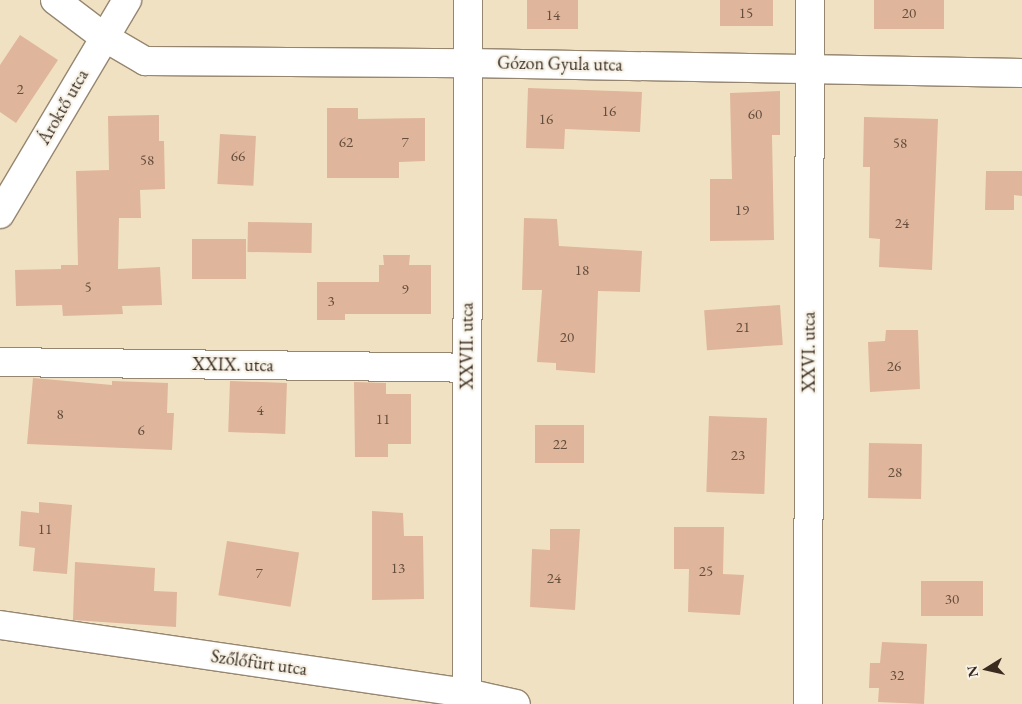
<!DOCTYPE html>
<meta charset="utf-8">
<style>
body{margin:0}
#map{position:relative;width:1022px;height:704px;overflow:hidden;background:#f1e1c3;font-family:"EB Garamond",serif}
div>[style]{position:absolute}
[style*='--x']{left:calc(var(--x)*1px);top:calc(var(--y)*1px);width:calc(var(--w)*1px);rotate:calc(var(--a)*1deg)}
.building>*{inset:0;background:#dfb59b;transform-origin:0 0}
.roads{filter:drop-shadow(1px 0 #968670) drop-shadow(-1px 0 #968670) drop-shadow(0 1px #968670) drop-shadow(0 -1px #968670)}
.minor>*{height:28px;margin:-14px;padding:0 14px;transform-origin:14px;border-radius:14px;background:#fff}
span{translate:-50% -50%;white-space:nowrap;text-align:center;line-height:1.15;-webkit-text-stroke:4.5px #f7f3e8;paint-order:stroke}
.number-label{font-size:15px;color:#644d3d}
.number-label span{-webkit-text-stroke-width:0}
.street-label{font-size:18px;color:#3b2a1e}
.north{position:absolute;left:962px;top:644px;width:50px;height:50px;-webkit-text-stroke:4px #f7f3e8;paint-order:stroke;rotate:260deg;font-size:14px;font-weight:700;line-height:20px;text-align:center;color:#3b2a1e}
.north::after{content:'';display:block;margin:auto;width:18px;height:22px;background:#3b2a1e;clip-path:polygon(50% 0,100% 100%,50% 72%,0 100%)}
</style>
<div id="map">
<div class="building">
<i style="left:527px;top:0;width:51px;height:29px"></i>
<i style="left:720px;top:0;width:53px;height:26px"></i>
<i style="left:874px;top:0;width:70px;height:29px"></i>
<i style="clip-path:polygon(20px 35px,58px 60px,16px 123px,0 112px,0 65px)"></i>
<i style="clip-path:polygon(528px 88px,642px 92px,640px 132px,565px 129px,564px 149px,526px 148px)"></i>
<i style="clip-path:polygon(780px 91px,780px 135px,772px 135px,774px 240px,710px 241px,710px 179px,732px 179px,730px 93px)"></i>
<i style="clip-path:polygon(327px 108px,358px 108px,358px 119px,425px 118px,425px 161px,399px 162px,399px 178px,327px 178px)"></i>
<i style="clip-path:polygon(159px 115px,159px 141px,164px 141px,165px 189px,140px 190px,141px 218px,119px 218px,118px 269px,160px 267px,162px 305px,122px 306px,123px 314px,63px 316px,62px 305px,16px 306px,15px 270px,61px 269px,61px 265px,78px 265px,76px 171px,109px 170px,108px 116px)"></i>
<i style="clip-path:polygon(864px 117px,938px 119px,932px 270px,879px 267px,880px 239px,869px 238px,870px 167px,863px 167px)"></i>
<i style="left:220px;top:134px;width:36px;height:50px;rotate:3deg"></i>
<i style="clip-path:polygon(986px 171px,1022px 171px,1022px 196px,1014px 195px,1014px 210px,985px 210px)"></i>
<i style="clip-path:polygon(524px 218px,557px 219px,559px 246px,642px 251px,640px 292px,598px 291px,595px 373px,556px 370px,556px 363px,537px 362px,542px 290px,522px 290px)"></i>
<i style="left:248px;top:222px;width:64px;height:30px;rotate:1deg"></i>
<i style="left:192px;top:239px;width:54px;height:40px"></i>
<i style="clip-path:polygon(383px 255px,410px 255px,409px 265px,431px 265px,431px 314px,345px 314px,345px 320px,317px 320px,317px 282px,379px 282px,379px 265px,384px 265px)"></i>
<i style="left:780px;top:305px;width:40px;height:76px;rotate:86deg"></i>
<i style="clip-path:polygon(886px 330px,918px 330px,920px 389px,870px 392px,868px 342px,885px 341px)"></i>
<i style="clip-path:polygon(33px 378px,112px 385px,112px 381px,168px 383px,167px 413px,174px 413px,172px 450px,27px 444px)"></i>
<i style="left:230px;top:381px;width:57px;height:51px;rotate:2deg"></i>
<i style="clip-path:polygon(354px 382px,386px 383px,386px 394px,411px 394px,411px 444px,388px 444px,388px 457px,355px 457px)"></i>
<i style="left:709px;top:416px;width:58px;height:76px;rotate:2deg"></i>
<i style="left:584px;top:425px;width:38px;height:49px;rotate:90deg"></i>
<i style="left:922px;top:444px;width:55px;height:53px;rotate:91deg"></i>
<i style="clip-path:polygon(39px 502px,72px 505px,67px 574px,33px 571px,35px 548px,19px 546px,21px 511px,39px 513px)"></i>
<i style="clip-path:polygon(372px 511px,403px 513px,404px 536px,423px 536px,424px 599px,372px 600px)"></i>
<i style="clip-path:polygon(674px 527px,724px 527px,723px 574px,744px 575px,740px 615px,688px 612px,689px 569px,674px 569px)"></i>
<i style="clip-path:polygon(550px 529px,580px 529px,575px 610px,530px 607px,532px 549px,550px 550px)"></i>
<i style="left:227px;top:541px;width:73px;height:55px;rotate:9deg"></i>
<i style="clip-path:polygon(75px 562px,155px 568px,154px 591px,177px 592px,176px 627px,73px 620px)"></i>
<i style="left:921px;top:581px;width:62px;height:35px"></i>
<i style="clip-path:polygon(882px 642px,927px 644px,924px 704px,878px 702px,879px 688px,869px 688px,870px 663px,880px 663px)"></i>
</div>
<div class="roads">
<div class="minor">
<i style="--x:55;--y:0;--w:61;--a:37.1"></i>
<i style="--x:104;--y:37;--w:48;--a:30.3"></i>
<i style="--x:145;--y:61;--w:324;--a:0.4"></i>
<i style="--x:469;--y:63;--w:553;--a:1.04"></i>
<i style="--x:0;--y:214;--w:249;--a:-59.3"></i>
<i style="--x:0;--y:362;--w:466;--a:0.7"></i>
<i style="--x:0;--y:625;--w:472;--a:8.3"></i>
<i style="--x:467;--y:693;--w:50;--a:12.7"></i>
<i style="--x:467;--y:693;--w:693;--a:-89.92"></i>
<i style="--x:808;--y:704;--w:704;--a:-89.84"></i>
</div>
</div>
<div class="number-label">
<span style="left:746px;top:13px">15</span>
<span style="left:909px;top:13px">20</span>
<span style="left:553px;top:15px">14</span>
<span style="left:20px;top:89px">2</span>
<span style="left:609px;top:111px">16</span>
<span style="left:755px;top:114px">60</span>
<span style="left:546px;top:119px">16</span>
<span style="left:346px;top:142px">62</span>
<span style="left:405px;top:142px">7</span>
<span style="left:900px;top:143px">58</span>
<span style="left:238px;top:156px">66</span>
<span style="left:147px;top:160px">58</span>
<span style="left:742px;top:210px">19</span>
<span style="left:902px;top:223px">24</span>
<span style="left:582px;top:270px">18</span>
<span style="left:88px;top:287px">5</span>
<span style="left:405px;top:289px">9</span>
<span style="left:331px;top:301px">3</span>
<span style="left:743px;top:327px">21</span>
<span style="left:567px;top:337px">20</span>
<span style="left:894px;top:366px">26</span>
<span style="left:260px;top:410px">4</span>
<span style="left:60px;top:414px">8</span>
<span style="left:383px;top:419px">11</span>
<span style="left:141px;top:430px">6</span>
<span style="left:560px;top:444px">22</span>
<span style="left:738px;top:455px">23</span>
<span style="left:895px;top:472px">28</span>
<span style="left:45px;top:529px">11</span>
<span style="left:398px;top:568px">13</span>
<span style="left:706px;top:571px">25</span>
<span style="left:259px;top:573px">7</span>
<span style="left:554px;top:578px">24</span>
<span style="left:952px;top:599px">30</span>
<span style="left:897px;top:675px">32</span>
</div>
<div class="street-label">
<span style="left:560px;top:64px;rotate:1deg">Gózon Gyula utca</span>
<span style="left:63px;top:107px;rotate:-60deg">Ároktő utca</span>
<span style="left:467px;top:346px;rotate:-90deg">XXVII. utca</span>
<span style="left:809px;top:352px;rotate:-90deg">XXVI. utca</span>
<span style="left:233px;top:365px;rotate:1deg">XXIX. utca</span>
<span style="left:259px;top:663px;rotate:8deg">Szőlőfürt utca</span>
</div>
<div class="north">N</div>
</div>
